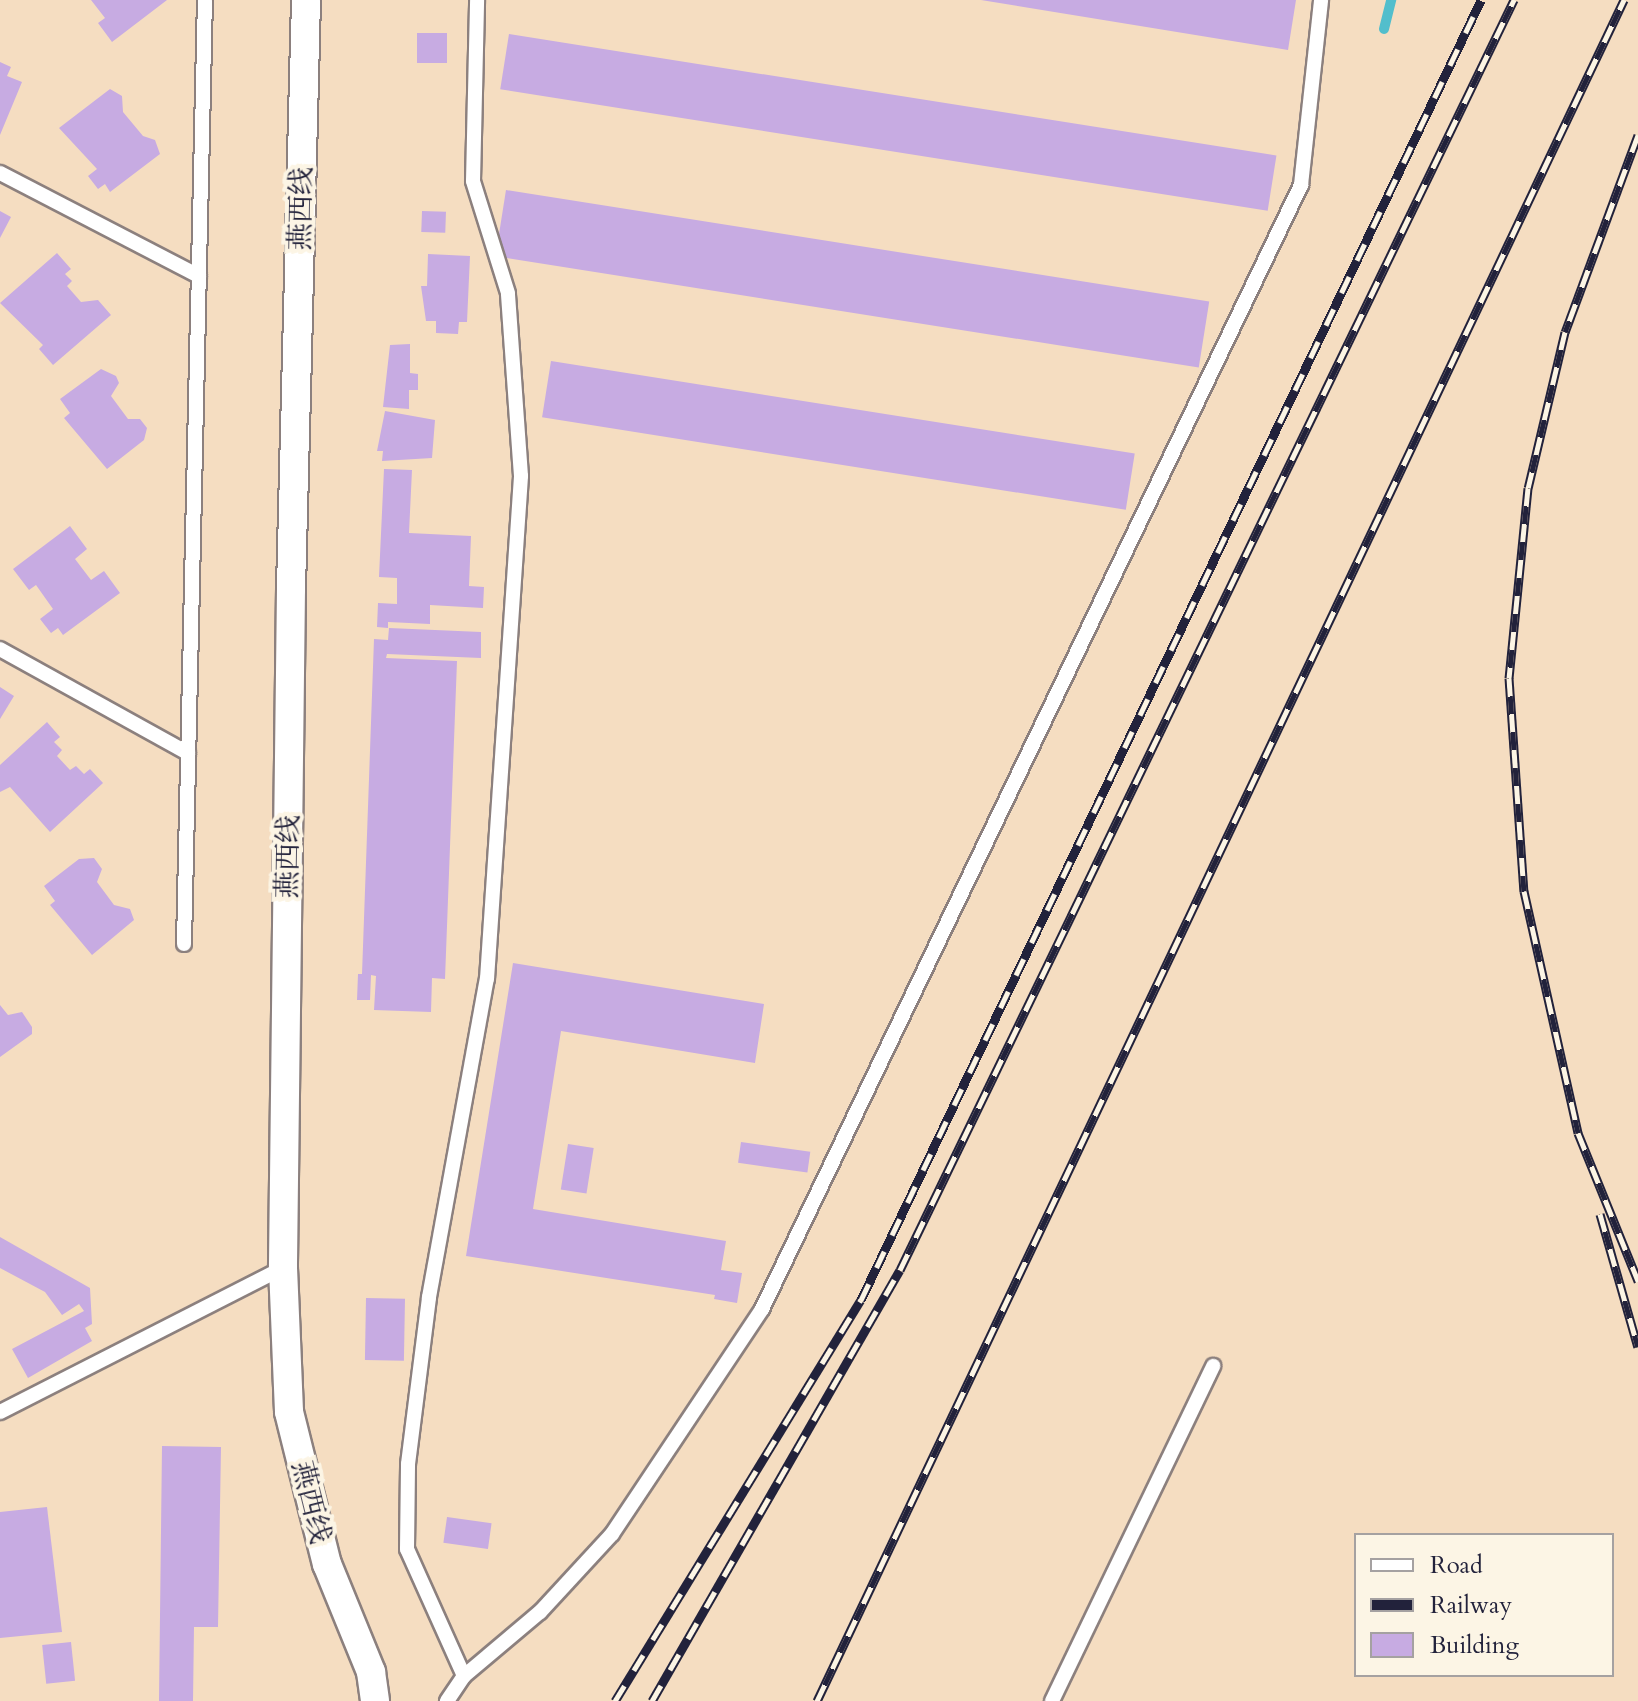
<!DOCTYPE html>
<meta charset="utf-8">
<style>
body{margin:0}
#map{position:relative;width:1638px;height:1701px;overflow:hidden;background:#f5ddc1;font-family:Cardo,"Noto Serif SC",serif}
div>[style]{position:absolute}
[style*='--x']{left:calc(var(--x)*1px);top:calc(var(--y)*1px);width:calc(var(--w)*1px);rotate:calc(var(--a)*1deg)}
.stream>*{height:10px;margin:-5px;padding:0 5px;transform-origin:5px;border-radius:5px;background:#52becc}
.building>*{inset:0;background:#c7abe2;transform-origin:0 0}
.roads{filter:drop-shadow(2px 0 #8c807e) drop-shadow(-2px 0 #8c807e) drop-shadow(0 2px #8c807e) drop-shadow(0 -2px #8c807e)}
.service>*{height:14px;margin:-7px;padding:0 7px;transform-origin:7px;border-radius:7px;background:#fff}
.minor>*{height:28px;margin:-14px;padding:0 14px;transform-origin:14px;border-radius:14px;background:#fff}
.rail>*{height:9px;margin-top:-4.5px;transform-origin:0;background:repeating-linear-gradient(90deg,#fcf5e5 0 18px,#22223b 0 36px);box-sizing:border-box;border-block:2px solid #22223b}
span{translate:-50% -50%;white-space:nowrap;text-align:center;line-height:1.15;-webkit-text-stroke:8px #fcf5e5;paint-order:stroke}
.street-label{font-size:28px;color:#22223b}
.legend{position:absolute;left:1354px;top:1533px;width:260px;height:144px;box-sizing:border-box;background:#fcf5e5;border:2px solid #a5a1a1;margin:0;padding:10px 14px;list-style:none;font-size:24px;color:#22223b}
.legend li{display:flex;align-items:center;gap:16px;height:40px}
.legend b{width:40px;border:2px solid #a5a1a1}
</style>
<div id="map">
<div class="stream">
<i style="--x:1384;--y:29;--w:30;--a:-76"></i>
</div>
<div class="building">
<i style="clip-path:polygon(91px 0,167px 0,112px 42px,98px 23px,105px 18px)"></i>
<i style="clip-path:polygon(981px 0,1296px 0,1288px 50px)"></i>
<i style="left:417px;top:33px;width:30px;height:30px"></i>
<i style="left:509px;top:34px;width:777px;height:56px;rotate:9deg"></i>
<i style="clip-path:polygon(0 62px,11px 67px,7px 76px,22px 82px,0 135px)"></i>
<i style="clip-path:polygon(110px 89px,122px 96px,123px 112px,143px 136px,155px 140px,160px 154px,110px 192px,105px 184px,98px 189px,88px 176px,97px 169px,59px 128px)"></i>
<i style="left:506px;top:190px;width:712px;height:67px;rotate:9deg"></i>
<i style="clip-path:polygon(0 211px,11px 217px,0 238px)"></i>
<i style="left:422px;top:211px;width:24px;height:21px;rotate:2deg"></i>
<i style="clip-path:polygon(57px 253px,71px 269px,65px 274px,72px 281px,67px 286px,81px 302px,98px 300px,111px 315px,53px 365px,39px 349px,43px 345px,0 303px)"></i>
<i style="clip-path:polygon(428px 254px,470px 256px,467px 322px,459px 322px,458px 334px,436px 333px,436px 321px,426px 321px,421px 286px,427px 286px)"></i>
<i style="clip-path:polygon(410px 344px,410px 373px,418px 374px,418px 390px,409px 390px,409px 409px,383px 407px,390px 345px)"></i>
<i style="left:551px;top:361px;width:591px;height:57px;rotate:9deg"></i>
<i style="clip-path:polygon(101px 369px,116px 376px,119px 383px,111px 396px,128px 419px,140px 419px,147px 428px,144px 440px,107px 469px,64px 418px,70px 413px,60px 399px)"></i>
<i style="clip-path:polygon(385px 411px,435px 420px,432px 458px,382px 461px,383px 451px,377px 451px)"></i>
<i style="clip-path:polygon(384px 469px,412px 470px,409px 533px,471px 536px,469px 586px,484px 587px,483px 608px,430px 605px,430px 624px,388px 622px,388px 628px,377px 627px,378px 603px,397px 604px,397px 578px,379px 577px)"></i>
<i style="clip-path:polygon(70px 526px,87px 549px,75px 559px,91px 580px,104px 571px,120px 593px,63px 635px,58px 628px,51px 633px,40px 619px,53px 609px,36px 585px,29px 590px,13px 569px)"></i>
<i style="clip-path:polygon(389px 628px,481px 632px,481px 658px,387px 654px,386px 658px,457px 661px,445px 979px,432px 978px,431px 1012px,374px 1010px,376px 976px,371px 975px,370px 1000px,357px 1000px,358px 974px,362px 974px,374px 639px,388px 640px)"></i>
<i style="clip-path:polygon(0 687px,14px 696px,0 719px)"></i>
<i style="clip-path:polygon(47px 722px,60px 737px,54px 742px,62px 750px,57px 756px,70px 770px,76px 766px,84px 774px,90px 769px,103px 783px,50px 832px,10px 787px,0 792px,0 765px)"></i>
<i style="clip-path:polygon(94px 858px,102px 869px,97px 882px,114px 905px,130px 909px,134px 920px,92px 955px,50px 905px,55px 901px,44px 886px,79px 859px)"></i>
<i style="clip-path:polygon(513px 963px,764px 1004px,755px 1063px,561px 1031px,533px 1209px,726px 1241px,721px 1270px,742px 1273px,737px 1303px,714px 1299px,715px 1295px,466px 1256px)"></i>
<i style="clip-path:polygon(0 1005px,8px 1015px,22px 1012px,32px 1027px,32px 1034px,0 1057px)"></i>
<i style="left:741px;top:1142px;width:70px;height:21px;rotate:8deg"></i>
<i style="left:568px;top:1144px;width:26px;height:46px;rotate:9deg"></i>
<i style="clip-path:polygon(0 1237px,90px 1288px,92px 1324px,85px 1328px,92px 1341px,28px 1378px,12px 1349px,84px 1311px,79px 1304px,62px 1315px,45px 1292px,0 1268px)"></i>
<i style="left:366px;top:1298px;width:39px;height:62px;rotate:1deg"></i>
<i style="clip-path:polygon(162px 1446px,221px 1447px,218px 1627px,194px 1627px,193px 1701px,159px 1701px)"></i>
<i style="clip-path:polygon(47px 1507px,62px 1632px,0 1638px,0 1512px)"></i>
<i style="left:447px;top:1517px;width:45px;height:26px;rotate:8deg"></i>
<i style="left:71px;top:1642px;width:39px;height:29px;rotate:84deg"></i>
</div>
<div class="roads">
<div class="service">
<i style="--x:0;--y:173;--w:224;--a:27.4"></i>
<i style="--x:0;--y:649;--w:215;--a:29"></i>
<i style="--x:184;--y:944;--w:944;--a:-88.73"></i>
<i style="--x:0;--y:1412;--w:318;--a:-27"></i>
<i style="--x:464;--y:1676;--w:139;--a:-114.2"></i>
<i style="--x:407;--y:1549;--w:85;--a:-89.3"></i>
<i style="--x:408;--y:1464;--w:168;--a:-82.8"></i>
<i style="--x:429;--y:1297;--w:323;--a:-79.7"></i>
<i style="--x:487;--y:979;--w:504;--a:-86.13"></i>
<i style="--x:521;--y:476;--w:183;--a:-94.1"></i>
<i style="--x:508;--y:293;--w:117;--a:-107.4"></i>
<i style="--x:473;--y:181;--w:181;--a:-88.7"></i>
<i style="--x:447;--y:1701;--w:30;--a:-56"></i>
<i style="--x:464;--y:1676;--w:99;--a:-40.1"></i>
<i style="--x:540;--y:1612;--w:106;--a:-47.3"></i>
<i style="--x:612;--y:1534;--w:270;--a:-56.3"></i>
<i style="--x:762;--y:1309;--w:1247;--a:-64.38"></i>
<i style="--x:1301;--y:185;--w:186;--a:-83.8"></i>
<i style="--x:1052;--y:1701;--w:372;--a:-64.3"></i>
</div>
<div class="minor">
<i style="--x:306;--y:0;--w:589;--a:91.46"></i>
<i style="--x:291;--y:589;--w:679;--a:90.68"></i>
<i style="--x:283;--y:1268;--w:144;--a:87.6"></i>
<i style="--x:289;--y:1412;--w:157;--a:76"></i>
<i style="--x:327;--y:1564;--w:117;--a:67.8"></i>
<i style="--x:371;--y:1672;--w:29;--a:82"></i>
</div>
</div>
<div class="rail">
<i style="--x:1638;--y:135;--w:210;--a:110.3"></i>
<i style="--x:1565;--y:332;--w:160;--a:103.3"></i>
<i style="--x:1528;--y:488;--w:191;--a:95.7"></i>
<i style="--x:1509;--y:678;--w:214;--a:86"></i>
<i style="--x:1524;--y:891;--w:248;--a:77.4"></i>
<i style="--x:1578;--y:1133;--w:160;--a:67.9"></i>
<i style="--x:1600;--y:1214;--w:138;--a:74.1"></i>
<i style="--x:615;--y:1701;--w:470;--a:-58.5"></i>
<i style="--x:861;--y:1300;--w:1440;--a:-64.5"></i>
<i style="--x:652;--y:1701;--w:497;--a:-60.1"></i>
<i style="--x:900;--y:1270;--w:1411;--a:-64.2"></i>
<i style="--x:817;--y:1701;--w:1883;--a:-64.62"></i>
</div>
<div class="street-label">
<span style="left:301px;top:209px;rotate:-89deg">燕西线</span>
<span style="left:288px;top:857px;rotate:-89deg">燕西线</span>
<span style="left:311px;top:1502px;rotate:76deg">燕西线</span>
</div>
<ul class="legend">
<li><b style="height:10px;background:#fff"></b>Road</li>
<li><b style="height:10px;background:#22223b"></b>Railway</li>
<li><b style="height:22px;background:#c7abe2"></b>Building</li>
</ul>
</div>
